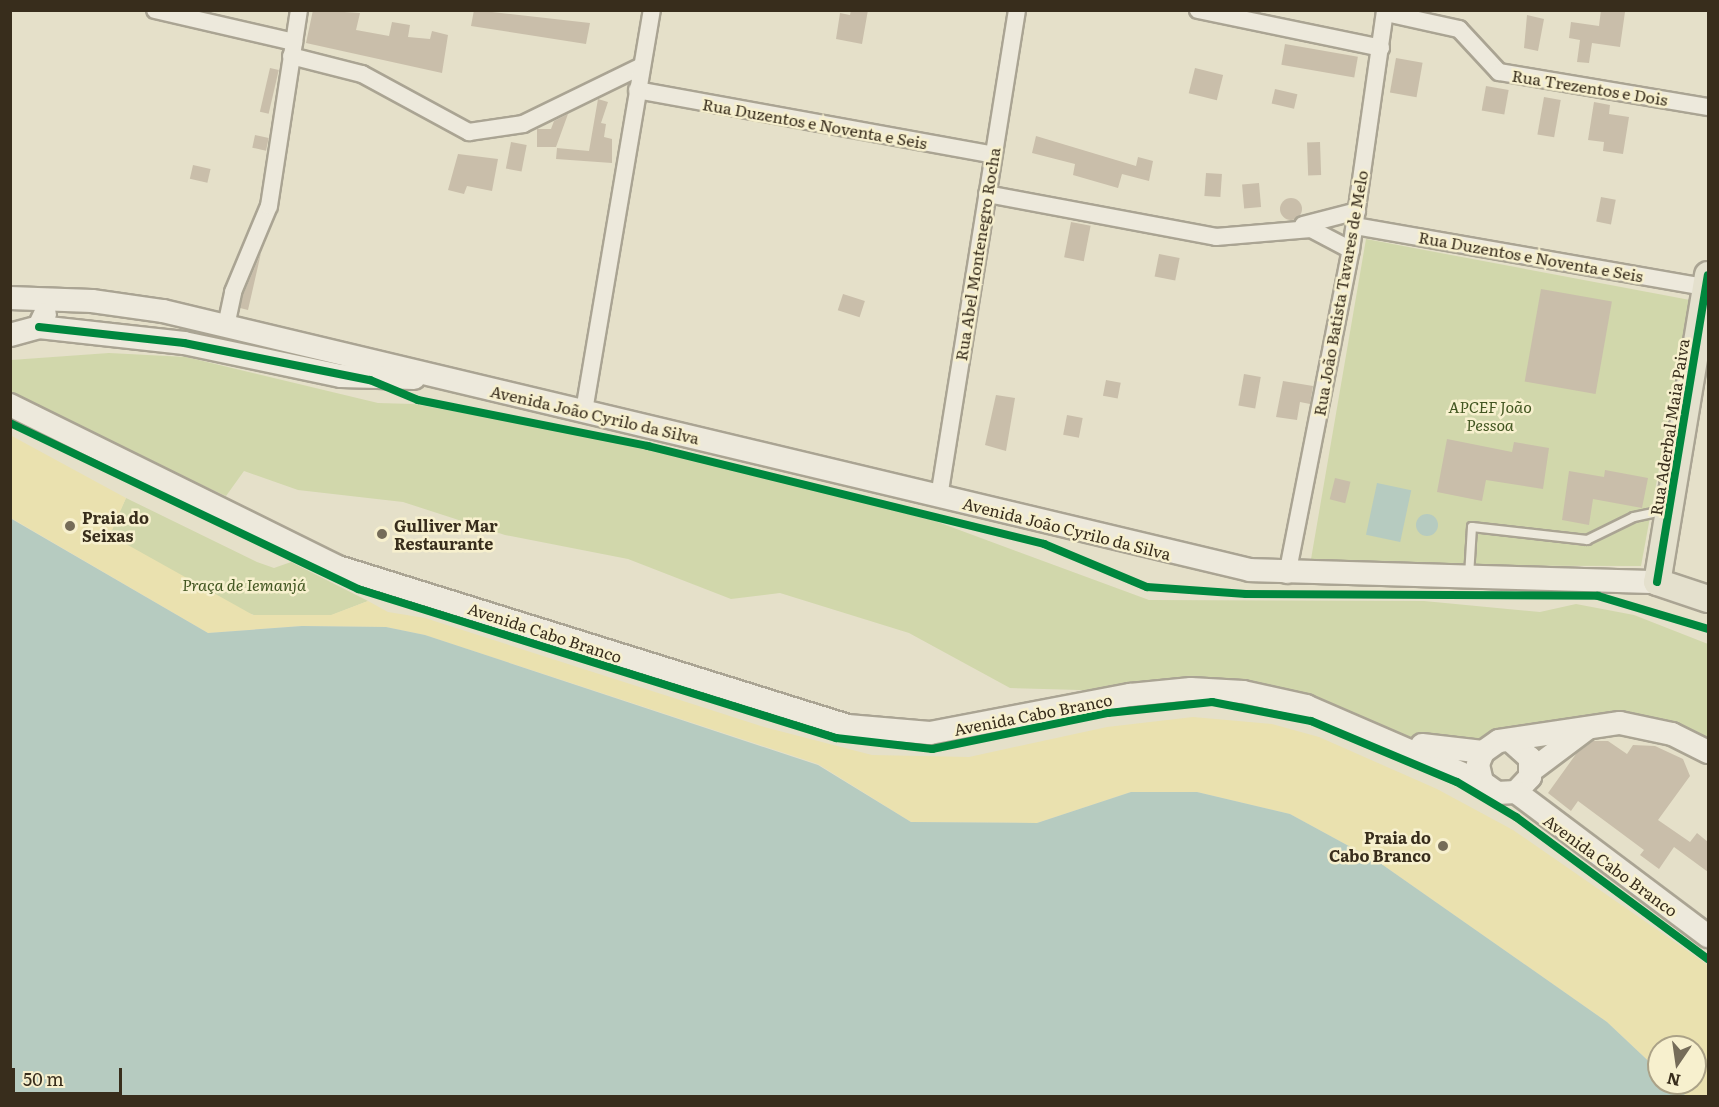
<!DOCTYPE html>
<meta charset="utf-8">
<style>
body{margin:0}
#map{position:relative;width:1719px;height:1107px;overflow:hidden;background:#e5e0c9;font-family:Literata,serif}
div>[style]{position:absolute}
[style*='--x']{left:calc(var(--x)*1px);top:calc(var(--y)*1px);width:calc(var(--w)*1px);rotate:calc(var(--a)*1deg)}
.green>*{inset:0;background:#d1d7ab}
.sand>*{inset:0;background:#eae1af}
.water>*{inset:0;background:#b6cbc0;transform-origin:0 0}
.round{border-radius:50%}
.building>*{inset:0;background:#c9beaa;transform-origin:0 0}
.roads{filter:drop-shadow(2px 0 #aaa493) drop-shadow(-2px 0 #aaa493) drop-shadow(0 2px #aaa493) drop-shadow(0 -2px #aaa493)}
.lane>*{height:8px;margin:-4px;padding:0 4px;transform-origin:4px;border-radius:4px;background:#ede9dc}
.street>*{height:16px;margin:-8px;padding:0 8px;transform-origin:8px;border-radius:8px;background:#ede9dc}
.secondary>*{height:22px;margin:-11px;padding:0 11px;transform-origin:11px;border-radius:11px;background:#ede9dc}
.primary>*{height:26px;margin:-13px;padding:0 13px;transform-origin:13px;border-radius:13px;background:#e4e0cd}
.cycleway>*{height:8px;margin:-4px;padding:0 4px;transform-origin:4px;border-radius:4px;background:#00873e}
.dots>*{width:16px;height:16px;translate:-50% -50%;box-sizing:border-box;border:3px solid #f7f0ce;border-radius:50%}
span{translate:-50% -50%;white-space:nowrap;text-align:center;line-height:1.15;-webkit-text-stroke:5px #f7f0ce;paint-order:stroke}
.street-label{font-size:16px;color:#382d1c}
.park-label{font-size:16px;color:#425621;font-style:italic}
.poi-label{font-size:16px;color:#382d1c;font-weight:700}
.left{translate:0 -50%;text-align:left}
.right{translate:-100% -50%;text-align:right}
.frame{position:absolute;inset:0;border:12px solid #382d1c;pointer-events:none}
.north{position:absolute;left:1647px;top:1035px;width:60px;height:60px;box-sizing:border-box;background:#f7f0ce;border:2px solid #aba287;border-radius:50%;rotate:193deg;font-size:16px;font-weight:700;line-height:24px;text-align:center;color:#382d1c}
.north::after{content:'';display:block;margin:auto;width:21px;height:27px;background:#756c59;clip-path:polygon(50% 0,100% 100%,50% 72%,0 100%)}
.scale{position:absolute;left:12px;top:1068px;width:110px;height:27px;box-sizing:border-box;border:3px solid #382d1c;border-top:0;padding-left:8px;font-size:18px;line-height:21px;white-space:nowrap;color:#382d1c;-webkit-text-stroke:4px #f7f0ce;paint-order:stroke}
</style>
<div id="map">
<div class="green">
<i style="clip-path:polygon(1366px 239px,1690px 300px,1641px 566px,1310px 565px)"></i>
<i style="clip-path:polygon(109px 353px,186px 357px,378px 403px,414px 404px,615px 440px,935px 521px,1149px 600px,1424px 601px,1540px 612px,1576px 604px,1634px 615px,1708px 644px,1708px 738px,1632px 712px,1568px 719px,1456px 743px,1402px 739px,1304px 696px,1010px 688px,909px 633px,780px 593px,731px 599px,628px 559px,505px 535px,403px 502px,298px 490px,244px 471px,226px 496px,11px 399px,11px 360px)"></i>
<i style="clip-path:polygon(126px 498px,257px 562px,274px 568px,291px 562px,368px 601px,332px 615px,254px 615px,233px 608px,109px 535px)"></i>
</div>
<div class="sand">
<i style="clip-path:polygon(10px 435px,126px 498px,110px 535px,253px 615px,331px 615px,368px 601px,388px 612px,425px 618px,764px 727px,872px 755px,969px 757px,1107px 727px,1193px 717px,1272px 724px,1319px 737px,1437px 789px,1513px 830px,1708px 965px,1708px 1096px,1686px 1096px,1672px 1083px,1695px 1083px,1695px 1047px,1659px 1047px,1659px 1071px,1607px 1022px,1380px 863px,1290px 814px,1197px 792px,1131px 792px,1037px 823px,911px 822px,818px 764px,425px 635px,386px 627px,302px 626px,208px 633px,11px 518px)"></i>
</div>
<div class="water">
<i style="left:1377px;top:483px;width:35px;height:53px;rotate:12deg"></i>
<i class="round" style="left:1416px;top:514px;width:22px;height:22px"></i>
<i style="clip-path:polygon(10px 518px,208px 633px,302px 626px,386px 627px,425px 635px,818px 765px,911px 822px,1037px 823px,1131px 792px,1197px 792px,1290px 814px,1380px 863px,1607px 1022px,1659px 1071px,1659px 1083px,1672px 1083px,1686px 1096px,11px 1096px)"></i>
</div>
<div class="building">
<i style="clip-path:polygon(313px 10px,360px 13px,356px 30px,389px 36px,392px 22px,410px 25px,408px 37px,430px 39px,432px 31px,448px 35px,442px 73px,306px 43px)"></i>
<i style="clip-path:polygon(474px 10px,590px 23px,586px 44px,471px 26px)"></i>
<i style="clip-path:polygon(851px 10px,868px 10px,862px 44px,836px 39px,840px 13px,850px 15px)"></i>
<i style="clip-path:polygon(1601px 10px,1625px 12px,1620px 47px,1592px 43px,1589px 63px,1577px 62px,1580px 40px,1569px 38px,1571px 22px,1599px 26px)"></i>
<i style="clip-path:polygon(1527px 15px,1544px 19px,1538px 51px,1524px 48px)"></i>
<i style="left:1285px;top:44px;width:74px;height:21px;rotate:10deg"></i>
<i style="left:1396px;top:58px;width:27px;height:35px;rotate:10deg"></i>
<i style="left:270px;top:68px;width:9px;height:45px;rotate:13deg"></i>
<i style="left:1195px;top:68px;width:29px;height:26px;rotate:14deg"></i>
<i style="left:1486px;top:86px;width:23px;height:25px;rotate:10deg"></i>
<i style="left:1275px;top:89px;width:23px;height:15px;rotate:13deg"></i>
<i style="left:1544px;top:97px;width:17px;height:38px;rotate:10deg"></i>
<i style="clip-path:polygon(598px 99px,608px 102px,601px 123px,606px 124px,604px 137px,612px 139px,612px 163px,556px 159px,557px 148px,589px 151px)"></i>
<i style="clip-path:polygon(1594px 102px,1610px 105px,1609px 114px,1629px 117px,1623px 154px,1603px 151px,1604px 142px,1588px 140px)"></i>
<i style="clip-path:polygon(568px 114px,556px 147px,537px 147px,537px 129px,551px 129px,554px 121px)"></i>
<i style="left:255px;top:135px;width:14px;height:13px;rotate:12deg"></i>
<i style="clip-path:polygon(1036px 136px,1136px 166px,1138px 157px,1153px 161px,1149px 181px,1122px 174px,1118px 188px,1073px 175px,1075px 164px,1032px 153px)"></i>
<i style="left:511px;top:142px;width:16px;height:27px;rotate:11deg"></i>
<i style="left:1320px;top:142px;width:33px;height:13px;rotate:88deg"></i>
<i style="clip-path:polygon(458px 154px,498px 159px,492px 191px,467px 186px,464px 194px,448px 190px)"></i>
<i style="left:193px;top:165px;width:18px;height:14px;rotate:13deg"></i>
<i style="left:1206px;top:173px;width:16px;height:23px;rotate:4deg"></i>
<i style="left:1259px;top:183px;width:24px;height:17px;rotate:85deg"></i>
<i style="left:1601px;top:197px;width:15px;height:25px;rotate:11deg"></i>
<i class="round" style="left:1280px;top:198px;width:22px;height:22px"></i>
<i style="left:1071px;top:222px;width:20px;height:36px;rotate:11deg"></i>
<i style="clip-path:polygon(261px 253px,248px 310px,240px 308px,243px 295px)"></i>
<i style="left:1159px;top:254px;width:21px;height:23px;rotate:11deg"></i>
<i style="left:1541px;top:289px;width:72px;height:94px;rotate:10deg"></i>
<i style="left:843px;top:294px;width:23px;height:17px;rotate:18deg"></i>
<i style="left:1244px;top:374px;width:17px;height:32px;rotate:10deg"></i>
<i style="left:1106px;top:380px;width:15px;height:16px;rotate:11deg"></i>
<i style="clip-path:polygon(1283px 381px,1313px 386px,1310px 404px,1300px 402px,1297px 420px,1276px 417px)"></i>
<i style="clip-path:polygon(996px 395px,1015px 398px,1006px 451px,985px 445px)"></i>
<i style="left:1067px;top:415px;width:16px;height:20px;rotate:11deg"></i>
<i style="clip-path:polygon(1447px 439px,1512px 452px,1514px 442px,1549px 448px,1543px 489px,1486px 480px,1482px 501px,1437px 492px)"></i>
<i style="clip-path:polygon(1605px 470px,1648px 478px,1642px 508px,1593px 499px,1589px 525px,1562px 520px,1569px 471px,1604px 477px)"></i>
<i style="left:1335px;top:478px;width:16px;height:22px;rotate:14deg"></i>
<i style="clip-path:polygon(1593px 741px,1608px 741px,1627px 754px,1633px 745px,1655px 746px,1683px 759px,1690px 776px,1658px 820px,1690px 842px,1697px 833px,1708px 842px,1708px 872px,1674px 847px,1659px 869px,1640px 855px,1644px 850px,1578px 801px,1571px 811px,1548px 793px,1576px 754px)"></i>
</div>
<div class="roads">
<div class="lane">
<i style="--x:1469;--y:576;--w:49;--a:-86.5"></i>
<i style="--x:1472;--y:527;--w:116;--a:6.4"></i>
<i style="--x:1587;--y:540;--w:52;--a:-26.1"></i>
<i style="--x:1634;--y:517;--w:33;--a:-12"></i>
</div>
<div class="street">
<i style="--x:155;--y:10;--w:143;--a:13"></i>
<i style="--x:1198;--y:10;--w:187;--a:11.7"></i>
<i style="--x:1386;--y:13;--w:75;--a:12.4"></i>
<i style="--x:1459;--y:29;--w:59;--a:47.1"></i>
<i style="--x:1499;--y:72;--w:212;--a:9.5"></i>
<i style="--x:291;--y:56;--w:73;--a:14.2"></i>
<i style="--x:362;--y:74;--w:122;--a:28.5"></i>
<i style="--x:469;--y:132;--w:55;--a:-8.4"></i>
<i style="--x:523;--y:124;--w:132;--a:-26"></i>
<i style="--x:637;--y:90;--w:362;--a:10.3"></i>
<i style="--x:987;--y:194;--w:233;--a:10.6"></i>
<i style="--x:1216;--y:237;--w:95;--a:-4.8"></i>
<i style="--x:1311;--y:229;--w:45;--a:27.7"></i>
<i style="--x:1303;--y:225;--w:56;--a:-14.5"></i>
<i style="--x:1355;--y:226;--w:356;--a:9.9"></i>
<i style="--x:226;--y:326;--w:35;--a:-78"></i>
<i style="--x:233;--y:292;--w:93;--a:-67.3"></i>
<i style="--x:269;--y:206;--w:198;--a:-81.3"></i>
<i style="--x:584;--y:411;--w:407;--a:-80.4"></i>
<i style="--x:939;--y:497;--w:493;--a:-80.9"></i>
<i style="--x:1287;--y:575;--w:331;--a:-78.9"></i>
<i style="--x:1351;--y:250;--w:242;--a:-81.9"></i>
</div>
<div class="secondary">
<i style="--x:10;--y:298;--w:82;--a:2.1"></i>
<i style="--x:92;--y:301;--w:72;--a:8"></i>
<i style="--x:163;--y:311;--w:1117;--a:13.4"></i>
<i style="--x:1250;--y:570;--w:407;--a:1.7"></i>
<i style="--x:39;--y:327;--w:146;--a:6.3"></i>
<i style="--x:184;--y:343;--w:160;--a:11.9"></i>
<i style="--x:341;--y:376;--w:73;--a:1.6"></i>
<i style="--x:10;--y:335;--w:30;--a:-15"></i>
<i style="--x:39;--y:327;--w:14;--a:-65"></i>
<i style="--x:10;--y:405;--w:366;--a:26.3"></i>
<i style="--x:338;--y:567;--w:534;--a:17.32"></i>
<i style="--x:848;--y:726;--w:82;--a:4.9"></i>
<i style="--x:930;--y:733;--w:204;--a:-10.8"></i>
<i style="--x:1130;--y:695;--w:61;--a:-5.6"></i>
<i style="--x:1191;--y:689;--w:52;--a:3.3"></i>
<i style="--x:1243;--y:692;--w:65;--a:12.5"></i>
<i style="--x:1306;--y:706;--w:192;--a:23.4"></i>
<i style="--x:1512;--y:742;--w:24;--a:42"></i>
<i style="--x:1530;--y:758;--w:19;--a:90"></i>
<i style="--x:1530;--y:777;--w:21;--a:133"></i>
<i style="--x:1516;--y:792;--w:19;--a:177"></i>
<i style="--x:1497;--y:793;--w:19;--a:-144"></i>
<i style="--x:1482;--y:782;--w:18;--a:-103"></i>
<i style="--x:1478;--y:764;--w:13;--a:-67"></i>
<i style="--x:1483;--y:752;--w:19;--a:-35"></i>
<i style="--x:1499;--y:741;--w:122;--a:-8.5"></i>
<i style="--x:1620;--y:723;--w:53;--a:11.9"></i>
<i style="--x:1672;--y:734;--w:40;--a:26.6"></i>
<i style="--x:1422;--y:745;--w:61;--a:6.5"></i>
<i style="--x:1532;--y:770;--w:70;--a:-36.9"></i>
<i style="--x:1516;--y:792;--w:240;--a:36.9"></i>
</div>
<div class="primary">
<i style="--x:1708;--y:275;--w:311;--a:99.4"></i>
<i style="--x:1657;--y:582;--w:54;--a:18.4"></i>
</div>
</div>
<div class="cycleway">
<i style="--x:39;--y:327;--w:146;--a:6.3"></i>
<i style="--x:184;--y:343;--w:190;--a:11.3"></i>
<i style="--x:370;--y:380;--w:52;--a:22.6"></i>
<i style="--x:418;--y:400;--w:235;--a:11.3"></i>
<i style="--x:648;--y:446;--w:408;--a:13.9"></i>
<i style="--x:1044;--y:544;--w:112;--a:22.7"></i>
<i style="--x:1147;--y:587;--w:99;--a:4"></i>
<i style="--x:1246;--y:594;--w:352;--a:0.3"></i>
<i style="--x:1598;--y:596;--w:115;--a:16.7"></i>
<i style="--x:10;--y:423;--w:386;--a:25.5"></i>
<i style="--x:358;--y:589;--w:501;--a:17.31"></i>
<i style="--x:836;--y:738;--w:97;--a:6.5"></i>
<i style="--x:932;--y:749;--w:180;--a:-11.6"></i>
<i style="--x:1108;--y:713;--w:105;--a:-6"></i>
<i style="--x:1212;--y:702;--w:101;--a:10.9"></i>
<i style="--x:1311;--y:721;--w:158;--a:22.7"></i>
<i style="--x:1457;--y:782;--w:69;--a:30.7"></i>
<i style="--x:1516;--y:817;--w:239;--a:36.5"></i>
<i style="--x:1657;--y:582;--w:311;--a:-80.6"></i>
</div>
<div class="dots">
<i style="left:70px;top:526px;background:#756c59"></i>
<i style="left:382px;top:534px;background:#756c59"></i>
<i style="left:1443px;top:846px;background:#756c59"></i>
</div>
<div class="street-label">
<span style="left:1590px;top:87px;rotate:9deg">Rua Trezentos e Dois</span>
<span style="left:815px;top:123px;rotate:10deg">Rua Duzentos e Noventa e Seis</span>
<span style="left:977px;top:254px;rotate:-81deg">Rua Abel Montenegro Rocha</span>
<span style="left:1531px;top:256px;rotate:10deg">Rua Duzentos e Noventa e Seis</span>
<span style="left:1340px;top:293px;rotate:-80deg">Rua João Batista Tavares de Melo</span>
<span style="left:595px;top:414px;rotate:13deg">Avenida João Cyrilo da Silva</span>
<span style="left:1669px;top:427px;rotate:-81deg">Rua Aderbal Maia Paiva</span>
<span style="left:1067px;top:528px;rotate:14deg">Avenida João Cyrilo da Silva</span>
<span style="left:545px;top:632px;rotate:18deg">Avenida Cabo Branco</span>
<span style="left:1033px;top:714px;rotate:-11deg">Avenida Cabo Branco</span>
<span style="left:1611px;top:865px;rotate:36deg">Avenida Cabo Branco</span>
</div>
<div class="park-label">
<span style="left:1490px;top:415px">APCEF João<br>Pessoa</span>
<span style="left:244px;top:584px">Praça de Iemanjá</span>
</div>
<div class="poi-label">
<span class="left" style="left:82px;top:526px">Praia do<br>Seixas</span>
<span class="left" style="left:394px;top:534px">Gulliver Mar<br>Restaurante</span>
<span class="right" style="left:1431px;top:846px">Praia do<br>Cabo Branco</span>
</div>
<div class="frame"></div>
<div class="north">N</div>
<div class="scale">50 m</div>
</div>
